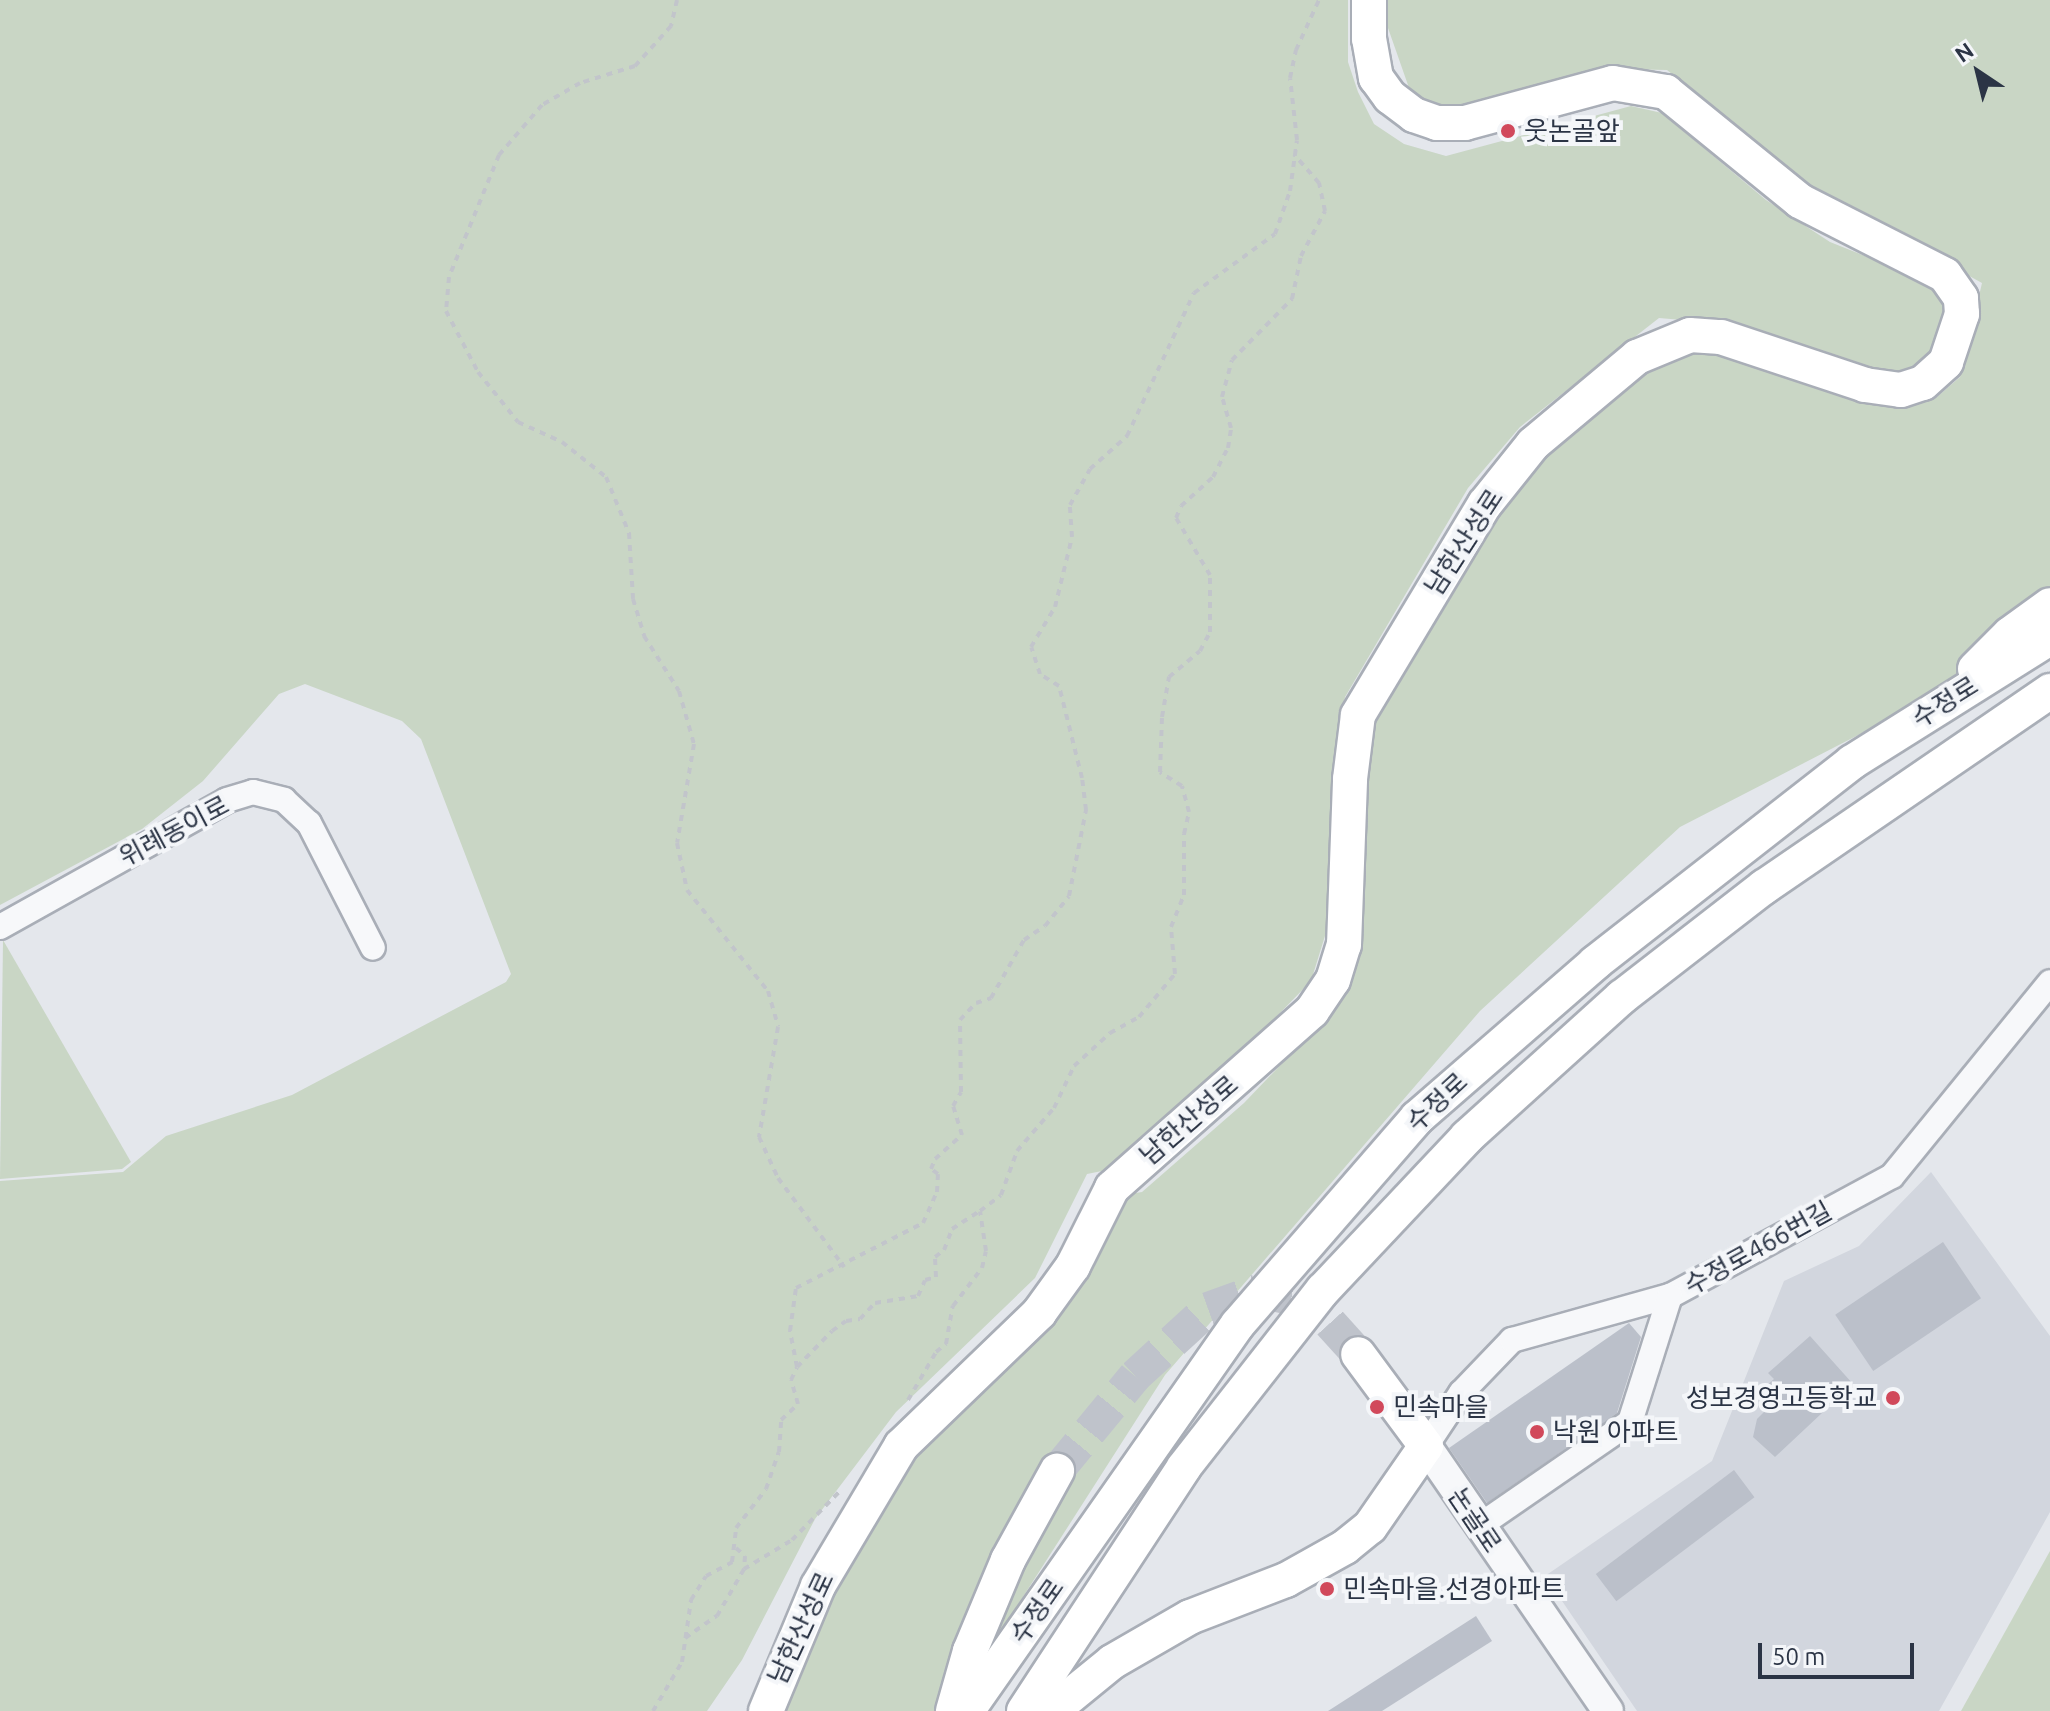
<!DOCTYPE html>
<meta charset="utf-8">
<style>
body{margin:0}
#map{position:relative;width:2050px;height:1711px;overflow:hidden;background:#e4e7ec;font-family:Ubuntu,"Noto Sans KR",sans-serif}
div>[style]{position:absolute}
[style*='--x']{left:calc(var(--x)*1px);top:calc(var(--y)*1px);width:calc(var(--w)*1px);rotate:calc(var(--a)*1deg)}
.built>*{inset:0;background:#d2d6de}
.green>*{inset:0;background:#c9d6c5}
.building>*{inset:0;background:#bbc0ca;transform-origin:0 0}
.secondary-tunnel>*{height:34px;margin-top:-17px;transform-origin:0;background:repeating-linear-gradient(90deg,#bfc3cb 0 34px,transparent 0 51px)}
.path>*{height:4px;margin-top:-2px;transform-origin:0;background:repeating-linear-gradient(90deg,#c2c5cb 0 6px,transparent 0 12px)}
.roads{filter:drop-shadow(2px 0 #a9aeb7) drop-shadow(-2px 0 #a9aeb7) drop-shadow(0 2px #a9aeb7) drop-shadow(0 -2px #a9aeb7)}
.minor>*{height:24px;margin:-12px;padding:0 12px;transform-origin:12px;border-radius:12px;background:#f7f8fa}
.tertiary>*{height:30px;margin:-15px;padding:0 15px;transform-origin:15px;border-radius:15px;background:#f7f8fa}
.secondary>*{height:34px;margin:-17px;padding:0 17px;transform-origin:17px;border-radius:17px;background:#fff}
.dots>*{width:22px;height:22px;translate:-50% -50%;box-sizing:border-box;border:4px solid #f4f6f9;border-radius:50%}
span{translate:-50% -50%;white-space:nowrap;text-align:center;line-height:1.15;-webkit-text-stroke:8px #f4f6f9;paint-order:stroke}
.poi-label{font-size:26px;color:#2b3445}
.left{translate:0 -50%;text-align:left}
.right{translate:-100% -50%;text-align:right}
.street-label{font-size:26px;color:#2b3445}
.north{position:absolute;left:1938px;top:32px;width:80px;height:80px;-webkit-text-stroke:6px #f4f6f9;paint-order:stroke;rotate:325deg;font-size:22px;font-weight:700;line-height:32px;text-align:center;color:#2b3445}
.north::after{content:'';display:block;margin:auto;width:28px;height:36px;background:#2b3445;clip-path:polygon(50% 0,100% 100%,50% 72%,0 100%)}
.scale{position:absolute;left:1758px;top:1643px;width:156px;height:36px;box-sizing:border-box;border:4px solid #2b3445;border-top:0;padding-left:10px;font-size:24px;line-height:28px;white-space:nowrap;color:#2b3445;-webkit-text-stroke:6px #f4f6f9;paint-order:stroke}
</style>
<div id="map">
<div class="built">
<i style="clip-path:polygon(1931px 1172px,2050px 1336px,2050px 1512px,1939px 1711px,1637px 1711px,1545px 1576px,1712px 1461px,1784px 1281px,1859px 1246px)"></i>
</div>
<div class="green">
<i style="clip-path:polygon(0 0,1348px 0,1348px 62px,1358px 92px,1374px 124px,1404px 144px,1446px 156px,1631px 106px,1662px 113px,1766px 200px,1830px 242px,1935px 284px,1952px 304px,1943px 344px,1920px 364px,1898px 371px,1863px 366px,1717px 323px,1659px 318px,1520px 427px,1468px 488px,1345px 697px,1338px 744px,1333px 910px,1311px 981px,1215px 1080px,1112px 1169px,1087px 1174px,1035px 1278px,896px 1412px,815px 1519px,742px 1660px,707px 1711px,0 1711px,0 1181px,123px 1172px,166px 1136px,292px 1095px,506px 982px,511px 974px,421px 739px,402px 721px,305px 684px,279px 694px,203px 781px,142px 829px,0 905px)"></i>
<i style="clip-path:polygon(1388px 0,2050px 0,2050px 636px,1680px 827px,1480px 1011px,1165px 1375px,950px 1711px,785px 1711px,790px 1690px,873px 1515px,925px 1434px,1116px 1196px,1142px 1192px,1244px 1103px,1340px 1003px,1363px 932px,1366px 767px,1374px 719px,1497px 510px,1549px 449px,1676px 351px,1704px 349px,1879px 400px,1915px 404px,1937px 397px,1960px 377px,1982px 283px,1815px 191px,1667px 70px,1621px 69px,1457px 113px,1415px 105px,1388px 28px)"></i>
<i style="clip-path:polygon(3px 940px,131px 1162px,122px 1169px,0 1179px)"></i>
<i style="clip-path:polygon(2050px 1551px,2050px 1711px,1961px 1711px)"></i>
</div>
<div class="building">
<i style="left:1943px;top:1242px;width:68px;height:130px;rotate:56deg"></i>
<i style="clip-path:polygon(1629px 1323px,1641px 1337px,1617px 1413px,1487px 1503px,1449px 1448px)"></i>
<i style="clip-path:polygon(1810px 1336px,1853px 1384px,1775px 1457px,1753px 1437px,1757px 1419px,1777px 1399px,1766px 1386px,1774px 1379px,1768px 1373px)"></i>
<i style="left:1734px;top:1470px;width:34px;height:173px;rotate:53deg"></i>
<i style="clip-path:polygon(1476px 1616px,1492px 1641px,1382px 1711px,1328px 1711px)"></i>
</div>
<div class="secondary-tunnel">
<i style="--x:1057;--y:1471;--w:123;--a:-50.6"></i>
<i style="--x:1135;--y:1376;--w:99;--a:-42.5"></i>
<i style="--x:1208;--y:1309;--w:53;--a:-19.8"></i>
<i style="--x:1258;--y:1291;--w:38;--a:12"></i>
<i style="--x:1295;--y:1299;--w:42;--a:34.4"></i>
<i style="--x:1330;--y:1323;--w:42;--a:47.9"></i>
</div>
<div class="path">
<i style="--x:677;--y:0;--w:27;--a:103"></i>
<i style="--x:671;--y:26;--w:54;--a:132"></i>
<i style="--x:635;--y:66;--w:58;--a:162.8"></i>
<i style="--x:580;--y:83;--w:44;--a:149.9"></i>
<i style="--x:542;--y:105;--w:66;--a:130.7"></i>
<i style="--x:499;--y:155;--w:132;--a:112.3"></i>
<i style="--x:449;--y:277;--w:34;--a:95"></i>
<i style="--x:446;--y:311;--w:69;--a:62.3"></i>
<i style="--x:478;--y:372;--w:64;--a:51.3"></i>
<i style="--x:518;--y:422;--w:48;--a:24.4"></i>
<i style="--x:562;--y:442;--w:56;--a:38.5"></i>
<i style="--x:606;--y:477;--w:61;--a:67.7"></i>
<i style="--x:629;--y:533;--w:66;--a:86.5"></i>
<i style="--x:633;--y:599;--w:39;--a:73"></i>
<i style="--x:644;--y:636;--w:65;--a:57.5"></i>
<i style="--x:679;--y:691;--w:55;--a:74.2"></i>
<i style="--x:694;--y:744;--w:100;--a:99.7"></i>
<i style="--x:677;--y:843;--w:48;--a:78"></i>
<i style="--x:687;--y:890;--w:129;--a:51.3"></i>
<i style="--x:768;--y:991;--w:37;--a:74"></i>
<i style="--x:778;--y:1027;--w:112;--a:99.8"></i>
<i style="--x:759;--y:1137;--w:45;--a:65.1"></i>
<i style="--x:778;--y:1178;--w:111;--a:53.4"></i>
<i style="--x:797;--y:1367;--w:50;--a:-45.8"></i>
<i style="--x:832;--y:1331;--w:17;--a:-36"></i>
<i style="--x:846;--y:1321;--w:14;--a:-8"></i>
<i style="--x:860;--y:1319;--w:22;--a:-47"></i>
<i style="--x:875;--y:1303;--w:44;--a:-9.2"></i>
<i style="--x:918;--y:1296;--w:17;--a:-66"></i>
<i style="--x:925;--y:1280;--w:11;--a:-15"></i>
<i style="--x:936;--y:1277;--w:20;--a:-93"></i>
<i style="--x:935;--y:1257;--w:11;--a:-38"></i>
<i style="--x:944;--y:1250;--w:22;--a:-69"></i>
<i style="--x:952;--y:1229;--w:33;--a:-33"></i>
<i style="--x:908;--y:1400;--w:56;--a:-59.7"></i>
<i style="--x:936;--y:1352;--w:13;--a:-39"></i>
<i style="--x:946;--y:1344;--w:39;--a:-80"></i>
<i style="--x:953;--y:1306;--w:48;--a:-52.7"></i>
<i style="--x:982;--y:1268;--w:17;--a:-77"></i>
<i style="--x:986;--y:1251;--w:40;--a:-98.5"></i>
<i style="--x:980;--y:1211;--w:26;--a:-37"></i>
<i style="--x:1001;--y:1195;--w:47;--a:-70"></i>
<i style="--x:1017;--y:1151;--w:57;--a:-49.3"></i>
<i style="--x:1054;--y:1108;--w:47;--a:-64.5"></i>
<i style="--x:1074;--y:1066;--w:49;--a:-42.5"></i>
<i style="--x:1110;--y:1033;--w:33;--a:-29"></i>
<i style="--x:1139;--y:1017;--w:56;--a:-50.1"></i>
<i style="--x:1175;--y:974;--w:47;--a:-94.9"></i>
<i style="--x:1171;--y:927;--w:35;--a:-68"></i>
<i style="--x:1184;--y:895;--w:61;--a:-90"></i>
<i style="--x:1184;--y:834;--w:23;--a:-77"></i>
<i style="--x:1189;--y:812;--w:27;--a:-105"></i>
<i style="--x:1182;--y:786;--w:26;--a:-148"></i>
<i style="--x:1160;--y:772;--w:55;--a:-87.9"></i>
<i style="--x:1162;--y:717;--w:41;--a:-80.1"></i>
<i style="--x:1169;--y:677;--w:40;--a:-40"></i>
<i style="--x:1200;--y:651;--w:21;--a:-62"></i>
<i style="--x:1210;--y:632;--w:57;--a:-90"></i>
<i style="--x:1210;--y:575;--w:66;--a:-120.8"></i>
<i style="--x:1176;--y:518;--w:13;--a:-67"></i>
<i style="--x:1181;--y:506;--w:43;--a:-42.2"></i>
<i style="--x:1213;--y:477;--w:33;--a:-63"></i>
<i style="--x:1228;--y:448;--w:20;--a:-81"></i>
<i style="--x:1231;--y:428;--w:32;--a:-106"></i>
<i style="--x:1222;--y:397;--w:38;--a:-75"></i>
<i style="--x:1232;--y:360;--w:86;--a:-45.5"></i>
<i style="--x:1292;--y:299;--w:44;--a:-78.2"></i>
<i style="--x:1301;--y:256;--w:51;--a:-61.9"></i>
<i style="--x:1325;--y:211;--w:29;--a:-102"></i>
<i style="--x:1319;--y:183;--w:38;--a:-131"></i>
<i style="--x:736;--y:1548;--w:12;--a:42"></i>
<i style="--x:745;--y:1556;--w:13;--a:94"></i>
<i style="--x:685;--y:1638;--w:39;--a:-35"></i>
<i style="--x:717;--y:1616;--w:54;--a:-60.1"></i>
<i style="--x:744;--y:1569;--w:56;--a:-31.1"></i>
<i style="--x:792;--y:1540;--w:70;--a:-45.6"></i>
<i style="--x:653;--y:1711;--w:57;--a:-59.4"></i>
<i style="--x:682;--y:1662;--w:63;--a:-81.7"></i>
<i style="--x:691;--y:1600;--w:28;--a:-58"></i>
<i style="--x:706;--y:1576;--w:30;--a:-28"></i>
<i style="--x:732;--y:1562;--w:34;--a:-83"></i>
<i style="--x:736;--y:1528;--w:49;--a:-52.4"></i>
<i style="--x:766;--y:1489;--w:39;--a:-71"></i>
<i style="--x:779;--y:1452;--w:32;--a:-86"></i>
<i style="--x:781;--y:1420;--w:23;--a:-43"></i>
<i style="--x:798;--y:1404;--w:25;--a:-106"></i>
<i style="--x:791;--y:1380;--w:14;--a:-65"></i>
<i style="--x:797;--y:1367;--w:37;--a:-101"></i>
<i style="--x:790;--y:1331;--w:43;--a:-82.1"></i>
<i style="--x:796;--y:1288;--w:143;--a:-27.1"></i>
<i style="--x:923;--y:1223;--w:34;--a:-66"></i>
<i style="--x:937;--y:1192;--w:18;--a:-87"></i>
<i style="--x:938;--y:1174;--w:9;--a:-144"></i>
<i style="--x:931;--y:1169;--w:11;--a:-68"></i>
<i style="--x:935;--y:1159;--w:36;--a:-42"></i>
<i style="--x:962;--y:1135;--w:30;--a:-107"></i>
<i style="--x:953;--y:1106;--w:16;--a:-60"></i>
<i style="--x:961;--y:1092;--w:72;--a:-90.8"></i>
<i style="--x:960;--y:1020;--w:23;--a:-47"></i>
<i style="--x:976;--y:1003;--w:16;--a:-18"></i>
<i style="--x:991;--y:998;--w:67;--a:-60.4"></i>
<i style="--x:1024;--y:940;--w:25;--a:-34"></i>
<i style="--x:1045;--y:926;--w:38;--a:-51"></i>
<i style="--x:1069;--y:896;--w:88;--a:-78.8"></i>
<i style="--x:1086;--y:810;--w:32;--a:-97"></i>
<i style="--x:1082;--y:778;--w:95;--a:-104"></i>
<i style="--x:1059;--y:686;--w:22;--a:-148"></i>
<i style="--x:1040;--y:674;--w:28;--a:-108"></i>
<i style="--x:1031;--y:647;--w:47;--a:-59"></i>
<i style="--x:1055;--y:607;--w:72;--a:-76.3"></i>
<i style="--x:1072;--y:537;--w:32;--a:-94"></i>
<i style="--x:1070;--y:505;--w:41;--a:-60.9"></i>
<i style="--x:1090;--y:469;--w:50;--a:-41.7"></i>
<i style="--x:1127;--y:436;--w:158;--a:-64.9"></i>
<i style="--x:1194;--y:293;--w:100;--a:-36.1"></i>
<i style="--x:1275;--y:234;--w:46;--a:-70.8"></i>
<i style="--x:1290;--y:191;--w:51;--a:-82.2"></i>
<i style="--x:1297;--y:140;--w:62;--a:-96.4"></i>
<i style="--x:1290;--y:78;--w:29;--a:-78"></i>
<i style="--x:1296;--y:50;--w:55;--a:-65.3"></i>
</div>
<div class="roads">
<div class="minor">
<i style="--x:0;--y:927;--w:260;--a:-29.2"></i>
<i style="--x:227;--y:800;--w:27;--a:-17"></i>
<i style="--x:253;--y:792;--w:32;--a:14"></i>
<i style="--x:284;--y:800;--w:34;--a:43"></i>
<i style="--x:309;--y:823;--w:140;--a:62.9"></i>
<i style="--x:1426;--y:1446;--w:64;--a:-56.6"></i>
<i style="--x:1461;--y:1393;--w:74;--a:-46.1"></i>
<i style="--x:1512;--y:1340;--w:164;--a:-15.6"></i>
<i style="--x:1670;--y:1296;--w:252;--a:-28.4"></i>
<i style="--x:1892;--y:1176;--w:250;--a:-50.8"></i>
<i style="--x:1479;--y:1526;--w:183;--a:-34.6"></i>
<i style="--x:1630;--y:1422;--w:132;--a:-72.4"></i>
</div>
<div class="tertiary">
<i style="--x:1426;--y:1446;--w:321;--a:55.5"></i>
</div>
<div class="secondary">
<i style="--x:1975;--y:669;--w:49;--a:-45"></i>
<i style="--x:2010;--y:634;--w:49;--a:-35.9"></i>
<i style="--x:766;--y:1711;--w:135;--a:-67.4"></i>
<i style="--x:818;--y:1586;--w:163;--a:-59.3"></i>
<i style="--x:901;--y:1446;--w:192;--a:-43.9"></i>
<i style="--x:1039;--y:1313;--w:58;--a:-54.1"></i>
<i style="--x:1073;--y:1266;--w:87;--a:-63.4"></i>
<i style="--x:1112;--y:1188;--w:267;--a:-41.5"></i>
<i style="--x:1312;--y:1011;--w:37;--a:-56"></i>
<i style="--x:1333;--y:980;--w:37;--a:-73"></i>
<i style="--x:1344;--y:945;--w:166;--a:-87.9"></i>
<i style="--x:1350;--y:779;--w:64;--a:-82.9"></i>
<i style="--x:1358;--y:715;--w:246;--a:-59"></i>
<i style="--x:1485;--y:504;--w:77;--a:-51.3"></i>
<i style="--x:1533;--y:444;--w:136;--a:-39.9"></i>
<i style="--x:1637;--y:357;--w:57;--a:-22.5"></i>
<i style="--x:1690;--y:335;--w:31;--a:4"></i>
<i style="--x:1721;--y:337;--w:152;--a:18.4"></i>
<i style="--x:1865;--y:385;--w:36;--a:8"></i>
<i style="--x:1901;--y:390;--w:23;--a:-18"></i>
<i style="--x:1923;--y:383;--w:31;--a:-42"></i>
<i style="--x:1946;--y:362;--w:51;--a:-71.6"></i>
<i style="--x:1962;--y:314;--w:16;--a:-94"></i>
<i style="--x:1961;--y:298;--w:28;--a:-125"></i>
<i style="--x:1945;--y:275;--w:163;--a:-153"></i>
<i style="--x:1800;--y:201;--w:173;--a:-140.9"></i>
<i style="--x:1666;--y:92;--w:54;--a:-170.4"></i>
<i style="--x:1613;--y:83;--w:153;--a:164.9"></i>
<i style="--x:1465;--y:123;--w:28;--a:180"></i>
<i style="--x:1437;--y:123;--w:24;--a:-161"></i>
<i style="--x:1414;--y:115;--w:30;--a:-143"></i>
<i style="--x:1390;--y:97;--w:24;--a:-126"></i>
<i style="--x:1376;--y:78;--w:40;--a:-100"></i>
<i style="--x:1369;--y:39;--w:39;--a:-90"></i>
<i style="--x:953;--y:1711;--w:62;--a:-74.2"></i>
<i style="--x:970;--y:1651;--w:99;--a:-67.3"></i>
<i style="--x:1008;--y:1560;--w:102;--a:-61.2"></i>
<i style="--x:967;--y:1711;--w:472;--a:-55"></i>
<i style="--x:1238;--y:1324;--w:273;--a:-49"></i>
<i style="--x:1417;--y:1118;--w:236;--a:-41"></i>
<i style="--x:1595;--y:963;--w:326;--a:-38"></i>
<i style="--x:1852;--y:762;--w:234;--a:-32.1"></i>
<i style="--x:1024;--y:1711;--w:292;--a:-56.7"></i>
<i style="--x:1184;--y:1467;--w:225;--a:-51.9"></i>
<i style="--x:1323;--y:1290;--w:210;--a:-46.7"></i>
<i style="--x:1467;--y:1137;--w:209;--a:-42.1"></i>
<i style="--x:1622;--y:997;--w:180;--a:-37.8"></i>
<i style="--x:1764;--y:887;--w:347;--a:-34.4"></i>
<i style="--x:1052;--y:1711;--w:77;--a:-39.2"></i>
<i style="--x:1112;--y:1662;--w:90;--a:-30"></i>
<i style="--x:1190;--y:1617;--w:103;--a:-21.1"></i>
<i style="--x:1286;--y:1580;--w:68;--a:-29.2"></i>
<i style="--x:1345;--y:1547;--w:32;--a:-39"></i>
<i style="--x:1370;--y:1527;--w:98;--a:-55.3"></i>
<i style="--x:1426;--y:1446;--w:114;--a:-126.5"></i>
</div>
</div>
<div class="dots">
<i style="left:1508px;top:131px;background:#d1495b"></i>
<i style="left:1893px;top:1398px;background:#d1495b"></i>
<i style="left:1377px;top:1407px;background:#d1495b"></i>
<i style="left:1537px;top:1432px;background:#d1495b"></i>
<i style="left:1327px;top:1589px;background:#d1495b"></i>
</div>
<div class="poi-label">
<span class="left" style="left:1524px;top:131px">웃논골앞</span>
<span class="right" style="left:1877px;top:1398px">성보경영고등학교</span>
<span class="left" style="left:1393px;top:1407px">민속마을</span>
<span class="left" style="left:1553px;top:1432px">낙원 아파트</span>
<span class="left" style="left:1343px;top:1589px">민속마을.선경아파트</span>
</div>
<div class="street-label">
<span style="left:1464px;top:542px;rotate:-57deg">남한산성로</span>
<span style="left:1945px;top:702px;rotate:-32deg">수정로</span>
<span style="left:174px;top:831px;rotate:-28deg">위례동이로</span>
<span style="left:1437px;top:1102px;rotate:-43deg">수정로</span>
<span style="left:1189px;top:1120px;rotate:-41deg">남한산성로</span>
<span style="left:1758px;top:1248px;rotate:-29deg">수정로466번길</span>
<span style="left:1475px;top:1520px;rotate:56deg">논골로</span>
<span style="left:1037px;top:1611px;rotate:-55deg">수정로</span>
<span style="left:801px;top:1628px;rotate:-65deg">남한산성로</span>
</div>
<div class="north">N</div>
<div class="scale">50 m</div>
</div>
